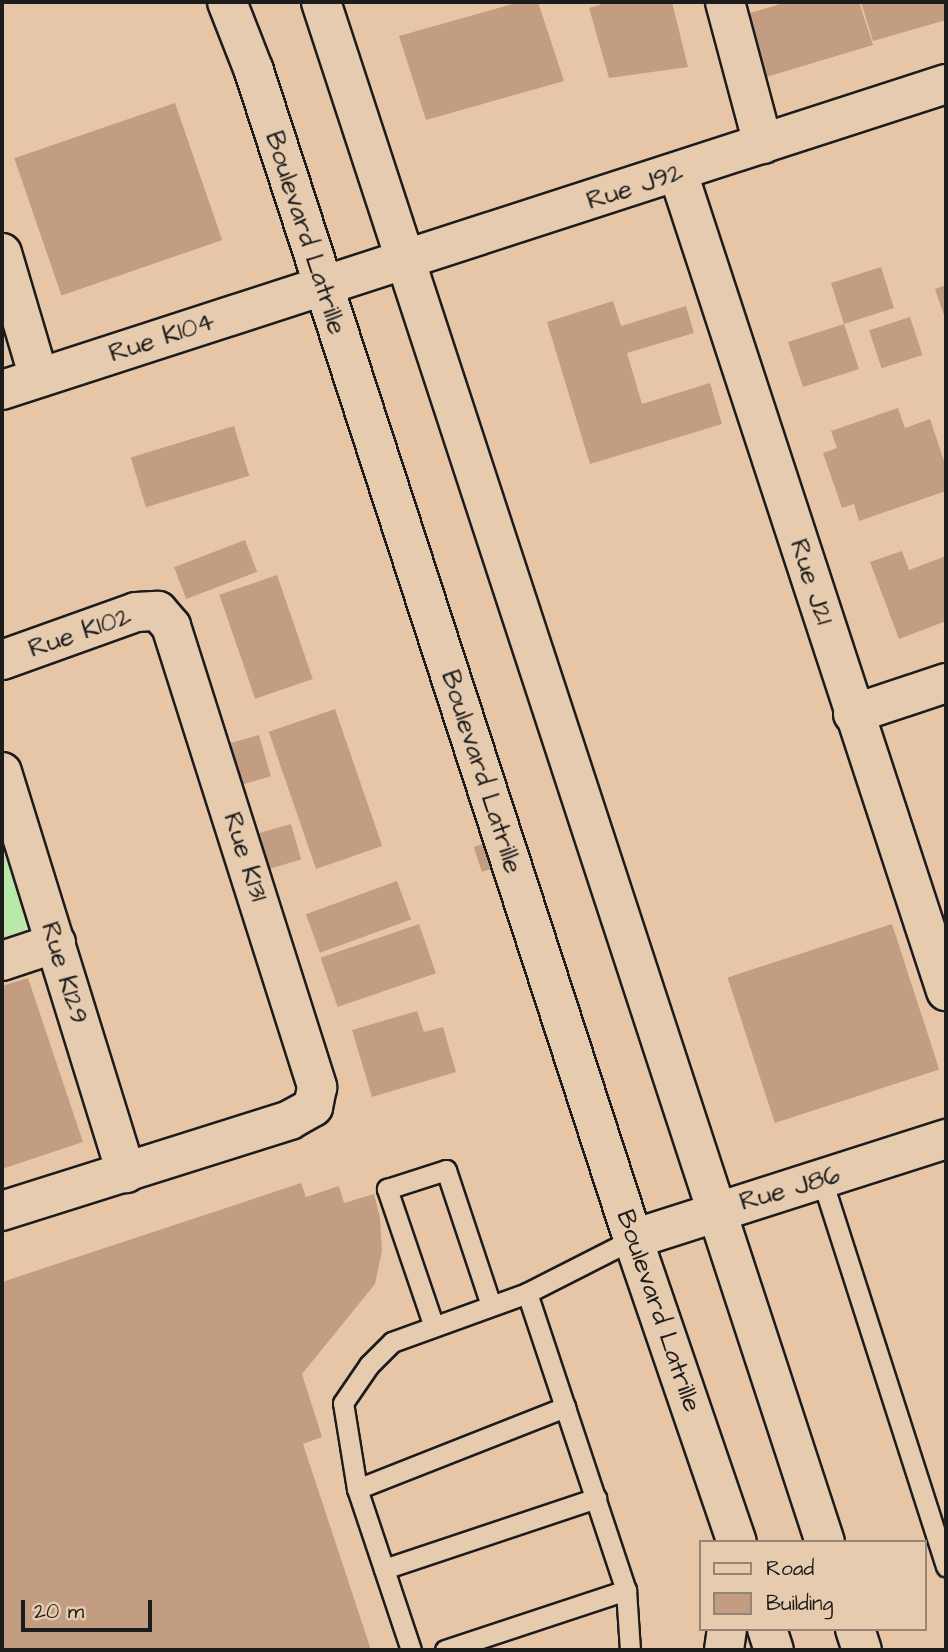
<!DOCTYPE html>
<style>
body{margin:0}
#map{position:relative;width:948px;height:1652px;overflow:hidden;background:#e7c6a7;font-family:"Architects Daughter",sans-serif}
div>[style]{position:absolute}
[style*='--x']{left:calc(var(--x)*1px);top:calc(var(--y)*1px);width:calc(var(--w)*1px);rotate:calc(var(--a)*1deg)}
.green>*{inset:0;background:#b9e9a8}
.building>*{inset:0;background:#c29d81;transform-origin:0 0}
.roads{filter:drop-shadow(2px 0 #1c1c1c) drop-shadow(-2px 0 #1c1c1c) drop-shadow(0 2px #1c1c1c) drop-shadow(0 -2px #1c1c1c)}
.service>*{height:19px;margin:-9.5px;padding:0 9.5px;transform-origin:9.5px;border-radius:9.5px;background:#e7cbae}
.minor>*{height:38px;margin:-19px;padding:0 19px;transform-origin:19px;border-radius:19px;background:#e7cbae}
.secondary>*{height:38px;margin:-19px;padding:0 19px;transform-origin:19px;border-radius:19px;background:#e7cbae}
span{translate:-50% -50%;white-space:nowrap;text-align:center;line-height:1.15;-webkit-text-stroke:5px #e7cbae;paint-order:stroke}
.street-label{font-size:26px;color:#1c1c1c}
.frame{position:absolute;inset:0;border:4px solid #1c1c1c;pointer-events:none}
.legend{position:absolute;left:699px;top:1540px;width:228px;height:91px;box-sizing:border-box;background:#e7cbae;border:2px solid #968574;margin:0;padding:9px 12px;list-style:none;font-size:21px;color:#1c1c1c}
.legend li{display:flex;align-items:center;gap:14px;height:35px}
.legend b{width:35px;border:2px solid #968574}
.scale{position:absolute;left:21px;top:1600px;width:131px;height:32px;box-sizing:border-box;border:4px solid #1c1c1c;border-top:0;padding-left:9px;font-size:21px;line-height:24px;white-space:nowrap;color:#1c1c1c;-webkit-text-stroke:5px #e7cbae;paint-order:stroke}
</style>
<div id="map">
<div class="green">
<i style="clip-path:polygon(2px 846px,28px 929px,2px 937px)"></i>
</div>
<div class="building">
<i style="clip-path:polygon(520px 2px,538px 2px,564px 81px,426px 120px,399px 36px)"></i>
<i style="clip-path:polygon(609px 2px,672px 2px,688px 67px,609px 78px,589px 8px)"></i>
<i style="clip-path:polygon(787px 2px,859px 2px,873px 45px,753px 81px,733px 18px)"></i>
<i style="clip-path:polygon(861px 2px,946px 2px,946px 20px,873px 41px)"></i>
<i style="left:175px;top:103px;width:145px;height:170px;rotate:71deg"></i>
<i style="clip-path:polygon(881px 267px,894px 308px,844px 324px,859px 369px,803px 387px,788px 342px,844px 324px,831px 283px)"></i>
<i style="clip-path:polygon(946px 285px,946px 321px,935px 289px)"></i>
<i style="clip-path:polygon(613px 301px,621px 326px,686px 306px,694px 333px,627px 353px,642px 404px,710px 383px,722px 424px,590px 464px,547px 322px)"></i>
<i style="left:910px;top:317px;width:40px;height:43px;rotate:72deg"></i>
<i style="clip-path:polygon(898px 408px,905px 428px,930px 419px,946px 467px,946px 491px,859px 521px,854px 504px,842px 508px,823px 453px,837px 448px,831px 431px)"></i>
<i style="left:234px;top:426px;width:52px;height:108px;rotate:73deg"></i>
<i style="left:245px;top:540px;width:34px;height:76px;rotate:69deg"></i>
<i style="clip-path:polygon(902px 551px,909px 570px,946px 556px,946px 621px,899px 639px,870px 562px)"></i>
<i style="left:277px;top:575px;width:110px;height:61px;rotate:71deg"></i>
<i style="left:335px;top:709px;width:145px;height:70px;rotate:71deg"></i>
<i style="left:259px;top:735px;width:43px;height:32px;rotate:74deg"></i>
<i style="left:291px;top:824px;width:37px;height:33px;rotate:74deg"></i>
<i style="left:489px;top:842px;width:26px;height:16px;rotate:72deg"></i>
<i style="left:397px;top:881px;width:41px;height:97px;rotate:70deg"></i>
<i style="left:419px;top:924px;width:52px;height:104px;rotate:71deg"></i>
<i style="left:892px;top:924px;width:153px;height:173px;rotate:72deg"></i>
<i style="clip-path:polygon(28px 978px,83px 1142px,2px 1169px,2px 986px)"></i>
<i style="clip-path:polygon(417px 1011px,424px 1032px,443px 1027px,456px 1072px,372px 1097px,352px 1030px)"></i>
<i style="clip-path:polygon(301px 1183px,306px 1197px,339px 1186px,344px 1203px,374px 1194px,380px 1218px,382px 1251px,375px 1284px,302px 1374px,322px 1437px,303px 1444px,371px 1650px,2px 1650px,2px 1282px)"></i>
</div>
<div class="roads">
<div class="service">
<i style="--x:822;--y:1180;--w:406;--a:72.2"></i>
<i style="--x:527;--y:1293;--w:313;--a:71.6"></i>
<i style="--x:626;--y:1590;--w:60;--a:86.2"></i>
<i style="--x:433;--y:1324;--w:143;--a:-108.8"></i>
<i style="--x:387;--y:1189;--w:62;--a:-17.9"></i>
<i style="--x:446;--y:1170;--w:142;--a:71.6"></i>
<i style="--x:357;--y:1489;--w:224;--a:-21.5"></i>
<i style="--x:384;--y:1569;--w:224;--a:-18.5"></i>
<i style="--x:411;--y:1650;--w:170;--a:-108.5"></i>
<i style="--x:357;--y:1489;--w:87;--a:-99.2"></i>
<i style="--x:343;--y:1403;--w:46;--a:-55.6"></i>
<i style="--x:369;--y:1365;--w:33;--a:-45"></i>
<i style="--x:392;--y:1342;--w:144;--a:-19.9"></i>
<i style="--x:527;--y:1293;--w:119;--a:-27"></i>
<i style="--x:445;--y:1650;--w:191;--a:-18.3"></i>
</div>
<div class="minor">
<i style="--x:725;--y:2;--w:147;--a:75"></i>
<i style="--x:678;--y:173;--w:861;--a:71.86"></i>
<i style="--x:2;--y:253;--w:130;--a:73.5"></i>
<i style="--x:2;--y:390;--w:992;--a:-17.96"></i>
<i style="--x:2;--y:660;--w:142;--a:-19.7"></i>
<i style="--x:136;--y:612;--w:22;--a:-3"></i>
<i style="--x:158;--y:611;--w:20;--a:49"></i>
<i style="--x:171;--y:626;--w:484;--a:72.4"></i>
<i style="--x:317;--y:1087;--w:20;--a:101"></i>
<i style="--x:313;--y:1107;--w:26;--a:151"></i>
<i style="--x:290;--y:1120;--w:302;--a:162.5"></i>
<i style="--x:853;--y:714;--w:98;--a:-18.4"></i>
<i style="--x:2;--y:772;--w:420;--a:72.8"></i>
<i style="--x:2;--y:961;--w:57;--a:-18.4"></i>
<i style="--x:633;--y:1239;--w:329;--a:-17.7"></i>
<i style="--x:724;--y:1650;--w:21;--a:-82"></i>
</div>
<div class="secondary">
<i style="--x:227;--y:2;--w:74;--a:68.6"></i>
<i style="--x:254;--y:71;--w:1228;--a:72.02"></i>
<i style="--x:633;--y:1239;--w:320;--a:71.1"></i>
<i style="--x:321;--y:2;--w:1620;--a:71.88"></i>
<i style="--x:767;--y:1629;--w:22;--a:72"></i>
<i style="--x:855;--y:1629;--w:22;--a:72"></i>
</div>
</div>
<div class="street-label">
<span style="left:635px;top:187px;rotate:-18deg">Rue J92</span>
<span style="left:305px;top:233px;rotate:72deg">Boulevard Latrille</span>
<span style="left:162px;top:338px;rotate:-18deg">Rue K104</span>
<span style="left:811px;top:582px;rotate:72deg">Rue J21</span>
<span style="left:80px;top:633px;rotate:-19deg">Rue K102</span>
<span style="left:481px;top:772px;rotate:72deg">Boulevard Latrille</span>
<span style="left:245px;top:857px;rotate:72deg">Rue K131</span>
<span style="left:64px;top:973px;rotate:73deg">Rue K129</span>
<span style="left:790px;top:1189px;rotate:-16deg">Rue J86</span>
<span style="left:658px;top:1311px;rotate:71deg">Boulevard Latrille</span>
</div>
<div class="frame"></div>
<ul class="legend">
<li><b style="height:9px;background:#e7cbae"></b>Road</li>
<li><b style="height:19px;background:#c29d81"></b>Building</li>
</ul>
<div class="scale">20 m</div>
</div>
